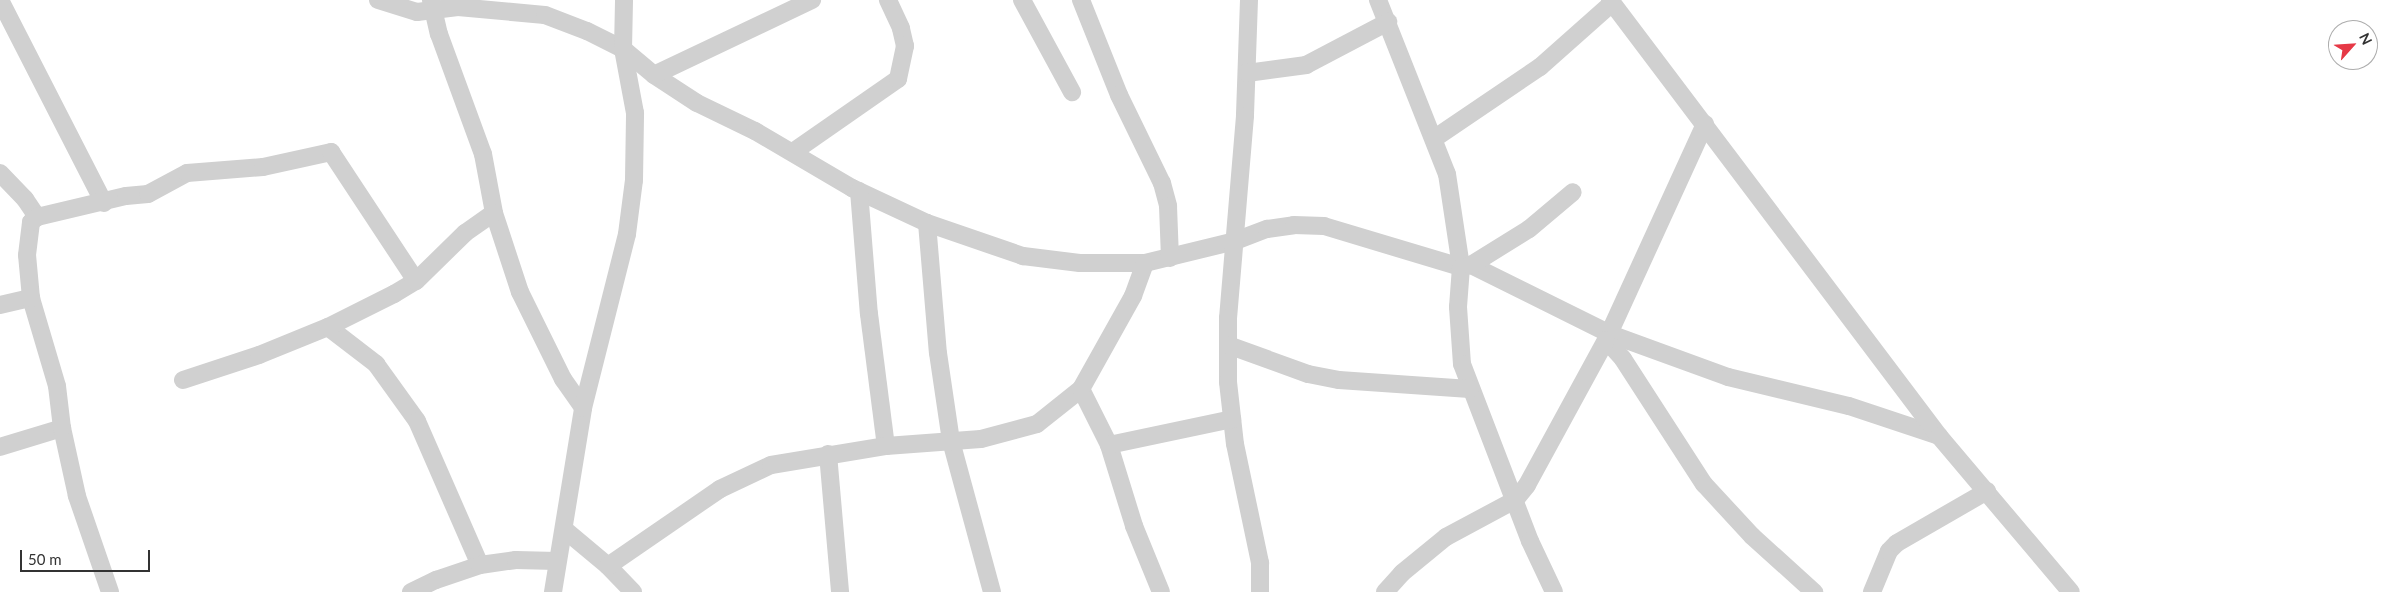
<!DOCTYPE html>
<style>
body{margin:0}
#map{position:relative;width:2398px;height:592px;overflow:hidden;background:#fff;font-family:Lato,sans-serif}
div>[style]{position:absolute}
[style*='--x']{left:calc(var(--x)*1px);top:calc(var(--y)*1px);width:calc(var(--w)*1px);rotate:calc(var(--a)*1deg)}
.minor>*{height:18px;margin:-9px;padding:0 9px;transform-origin:9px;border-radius:9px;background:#d0d0d0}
span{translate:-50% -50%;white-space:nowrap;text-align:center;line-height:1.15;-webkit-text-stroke:5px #fff;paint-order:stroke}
.north{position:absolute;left:2328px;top:20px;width:50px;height:50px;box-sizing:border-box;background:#fff;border:1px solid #adadad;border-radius:50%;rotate:64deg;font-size:14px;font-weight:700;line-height:20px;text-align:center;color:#333}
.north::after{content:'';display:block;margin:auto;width:18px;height:22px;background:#e63946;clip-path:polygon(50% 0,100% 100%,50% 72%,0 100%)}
.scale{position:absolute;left:20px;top:550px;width:130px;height:22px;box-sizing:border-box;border:2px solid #333;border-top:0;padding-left:6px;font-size:15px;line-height:18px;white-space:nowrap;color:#333;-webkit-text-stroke:4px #fff;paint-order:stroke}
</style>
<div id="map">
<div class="minor">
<i style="--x:0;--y:0;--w:228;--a:62.9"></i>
<i style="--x:378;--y:0;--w:41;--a:17.1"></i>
<i style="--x:417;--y:12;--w:41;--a:-7"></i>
<i style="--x:458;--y:7;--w:87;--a:5.3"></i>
<i style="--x:545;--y:15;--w:45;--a:20.9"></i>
<i style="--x:587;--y:31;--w:40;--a:26.6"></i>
<i style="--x:623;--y:49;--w:40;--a:40"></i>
<i style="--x:654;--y:75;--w:51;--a:33.1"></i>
<i style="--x:697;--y:103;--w:64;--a:25.8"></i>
<i style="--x:755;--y:131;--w:113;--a:30.4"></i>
<i style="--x:852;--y:188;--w:83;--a:25"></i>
<i style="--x:927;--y:223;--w:102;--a:19"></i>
<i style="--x:1023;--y:256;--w:57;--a:7"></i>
<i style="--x:1080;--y:263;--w:65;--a:0"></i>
<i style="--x:1145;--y:263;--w:93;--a:-13.7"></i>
<i style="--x:1235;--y:241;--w:34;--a:-21"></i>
<i style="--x:1267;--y:229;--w:27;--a:-8"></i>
<i style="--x:1294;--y:225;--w:30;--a:2"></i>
<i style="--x:1324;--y:226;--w:143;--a:16.7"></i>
<i style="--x:1461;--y:267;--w:10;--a:-11"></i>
<i style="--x:1471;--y:265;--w:155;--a:26.4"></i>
<i style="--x:1610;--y:334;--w:126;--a:20"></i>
<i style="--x:1728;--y:377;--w:124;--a:13.5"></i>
<i style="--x:1849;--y:406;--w:95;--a:18.4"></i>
<i style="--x:431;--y:0;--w:35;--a:77"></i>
<i style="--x:439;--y:34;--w:128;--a:69.9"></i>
<i style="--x:483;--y:154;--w:60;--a:79.4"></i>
<i style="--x:494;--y:213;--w:83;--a:71.8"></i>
<i style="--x:520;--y:292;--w:97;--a:63.7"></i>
<i style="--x:563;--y:379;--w:35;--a:55"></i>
<i style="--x:1022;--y:0;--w:105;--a:61.5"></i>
<i style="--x:1081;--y:0;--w:102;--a:68.2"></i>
<i style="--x:1119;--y:95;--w:98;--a:64"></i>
<i style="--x:1162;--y:183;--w:24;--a:75"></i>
<i style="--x:1168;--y:206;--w:52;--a:87.8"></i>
<i style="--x:1249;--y:0;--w:116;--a:92"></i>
<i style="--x:1245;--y:116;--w:203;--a:94.8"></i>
<i style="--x:1228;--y:318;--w:64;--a:90"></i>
<i style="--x:1228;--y:382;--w:62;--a:83.6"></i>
<i style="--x:1235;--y:444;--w:122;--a:78.1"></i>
<i style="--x:1260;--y:563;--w:29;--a:90"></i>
<i style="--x:1378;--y:0;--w:187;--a:68.4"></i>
<i style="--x:1447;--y:174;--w:94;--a:81.4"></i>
<i style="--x:1461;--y:267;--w:40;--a:94.3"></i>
<i style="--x:1458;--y:307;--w:57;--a:86"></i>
<i style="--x:1462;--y:364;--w:190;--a:69"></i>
<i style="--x:1530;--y:541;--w:56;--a:64.8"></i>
<i style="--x:1610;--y:0;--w:546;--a:52.96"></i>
<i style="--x:1939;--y:436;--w:204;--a:49.8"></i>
<i style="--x:1247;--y:73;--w:60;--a:-7.7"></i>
<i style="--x:1306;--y:65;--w:93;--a:-27.7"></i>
<i style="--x:654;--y:75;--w:175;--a:-25.4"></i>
<i style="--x:1705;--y:124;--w:238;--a:114.6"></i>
<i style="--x:1606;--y:340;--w:25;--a:48"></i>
<i style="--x:1623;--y:359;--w:149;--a:57.1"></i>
<i style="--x:1704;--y:484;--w:71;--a:47.3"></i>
<i style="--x:1752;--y:536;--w:84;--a:42.1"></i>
<i style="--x:1435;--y:138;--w:127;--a:-34.1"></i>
<i style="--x:1540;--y:67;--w:96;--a:-41.6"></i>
<i style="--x:793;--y:152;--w:128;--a:-34.8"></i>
<i style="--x:898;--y:79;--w:34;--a:-78"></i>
<i style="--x:905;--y:46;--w:18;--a:-103"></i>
<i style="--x:901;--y:28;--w:31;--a:-115"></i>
<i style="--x:0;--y:173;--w:36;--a:46"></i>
<i style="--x:25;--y:199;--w:22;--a:56"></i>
<i style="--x:859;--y:191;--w:123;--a:85.4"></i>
<i style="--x:869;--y:314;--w:133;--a:82.7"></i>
<i style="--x:927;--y:223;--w:130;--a:85.2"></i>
<i style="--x:938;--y:353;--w:89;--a:81.6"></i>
<i style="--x:951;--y:441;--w:156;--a:74.8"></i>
<i style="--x:1471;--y:265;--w:68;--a:-31.8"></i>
<i style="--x:1529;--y:229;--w:57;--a:-40.1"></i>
<i style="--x:0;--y:305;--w:32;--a:-13"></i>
<i style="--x:328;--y:327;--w:61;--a:37.6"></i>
<i style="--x:376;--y:364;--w:70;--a:54.3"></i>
<i style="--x:417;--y:421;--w:157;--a:66.4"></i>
<i style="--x:1228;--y:345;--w:85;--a:19.9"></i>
<i style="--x:1308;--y:374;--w:32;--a:11"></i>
<i style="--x:1339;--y:380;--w:131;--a:3.9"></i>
<i style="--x:183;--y:380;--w:80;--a:-18.2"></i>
<i style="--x:259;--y:355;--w:74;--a:-22.1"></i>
<i style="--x:328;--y:327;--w:74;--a:-26.6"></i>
<i style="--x:394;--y:294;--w:26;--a:-31"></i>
<i style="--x:416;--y:281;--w:69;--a:-44.4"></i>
<i style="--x:465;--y:233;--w:35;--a:-35"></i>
<i style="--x:1081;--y:389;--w:63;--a:63.4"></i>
<i style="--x:1109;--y:445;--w:85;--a:72.8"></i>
<i style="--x:1134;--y:526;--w:71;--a:67.8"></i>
<i style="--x:1109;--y:445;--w:126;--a:-11.9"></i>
<i style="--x:0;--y:447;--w:65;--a:-17"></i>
<i style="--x:828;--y:454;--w:139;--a:85"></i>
<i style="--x:565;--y:530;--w:56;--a:39.9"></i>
<i style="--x:608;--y:566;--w:36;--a:46"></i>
<i style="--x:608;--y:566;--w:136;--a:-34.5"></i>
<i style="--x:720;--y:489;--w:56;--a:-25.2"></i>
<i style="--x:771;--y:465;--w:117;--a:-9.4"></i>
<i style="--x:886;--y:446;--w:95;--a:-4.2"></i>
<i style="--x:981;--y:439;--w:58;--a:-15"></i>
<i style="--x:1037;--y:424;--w:56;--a:-38.5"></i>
<i style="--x:1081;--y:389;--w:107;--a:-60.8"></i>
<i style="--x:1133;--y:296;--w:35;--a:-70"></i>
<i style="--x:110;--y:592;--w:102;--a:-109"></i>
<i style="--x:77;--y:496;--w:70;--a:-102.4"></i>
<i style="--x:62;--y:428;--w:42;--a:-96.8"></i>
<i style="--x:57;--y:386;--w:92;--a:-106.5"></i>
<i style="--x:31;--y:298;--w:43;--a:-95.3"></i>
<i style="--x:27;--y:255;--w:33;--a:-83"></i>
<i style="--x:31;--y:222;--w:8;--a:-40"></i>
<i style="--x:37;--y:217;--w:91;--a:-13.3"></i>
<i style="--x:126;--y:196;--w:22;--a:-5"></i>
<i style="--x:148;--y:194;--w:44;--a:-28.3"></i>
<i style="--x:187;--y:173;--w:76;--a:-4.5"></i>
<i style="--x:263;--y:167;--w:70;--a:-12.4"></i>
<i style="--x:331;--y:152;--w:154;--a:56.6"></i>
<i style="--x:411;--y:592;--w:28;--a:-26"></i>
<i style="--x:436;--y:580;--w:46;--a:-18.8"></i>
<i style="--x:480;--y:565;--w:36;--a:-8"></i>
<i style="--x:516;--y:560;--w:41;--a:1.4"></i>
<i style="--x:553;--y:592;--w:186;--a:-80.7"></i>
<i style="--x:583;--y:408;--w:179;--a:-75.8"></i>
<i style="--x:627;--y:234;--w:54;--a:-82.6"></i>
<i style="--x:634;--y:180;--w:67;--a:-89.1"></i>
<i style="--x:635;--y:113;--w:65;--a:-100.6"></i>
<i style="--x:623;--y:49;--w:49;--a:-88.8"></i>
<i style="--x:1385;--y:592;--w:25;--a:-48"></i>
<i style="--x:1402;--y:573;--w:57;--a:-39.3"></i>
<i style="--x:1446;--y:537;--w:78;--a:-28.2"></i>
<i style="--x:1515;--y:500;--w:19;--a:-51"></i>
<i style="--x:1527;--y:485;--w:165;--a:-61.4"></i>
<i style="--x:1872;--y:592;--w:44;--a:-67.5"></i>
<i style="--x:1889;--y:551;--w:11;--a:-45"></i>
<i style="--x:1897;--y:543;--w:104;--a:-30"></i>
</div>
<div class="north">N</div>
<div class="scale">50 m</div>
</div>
